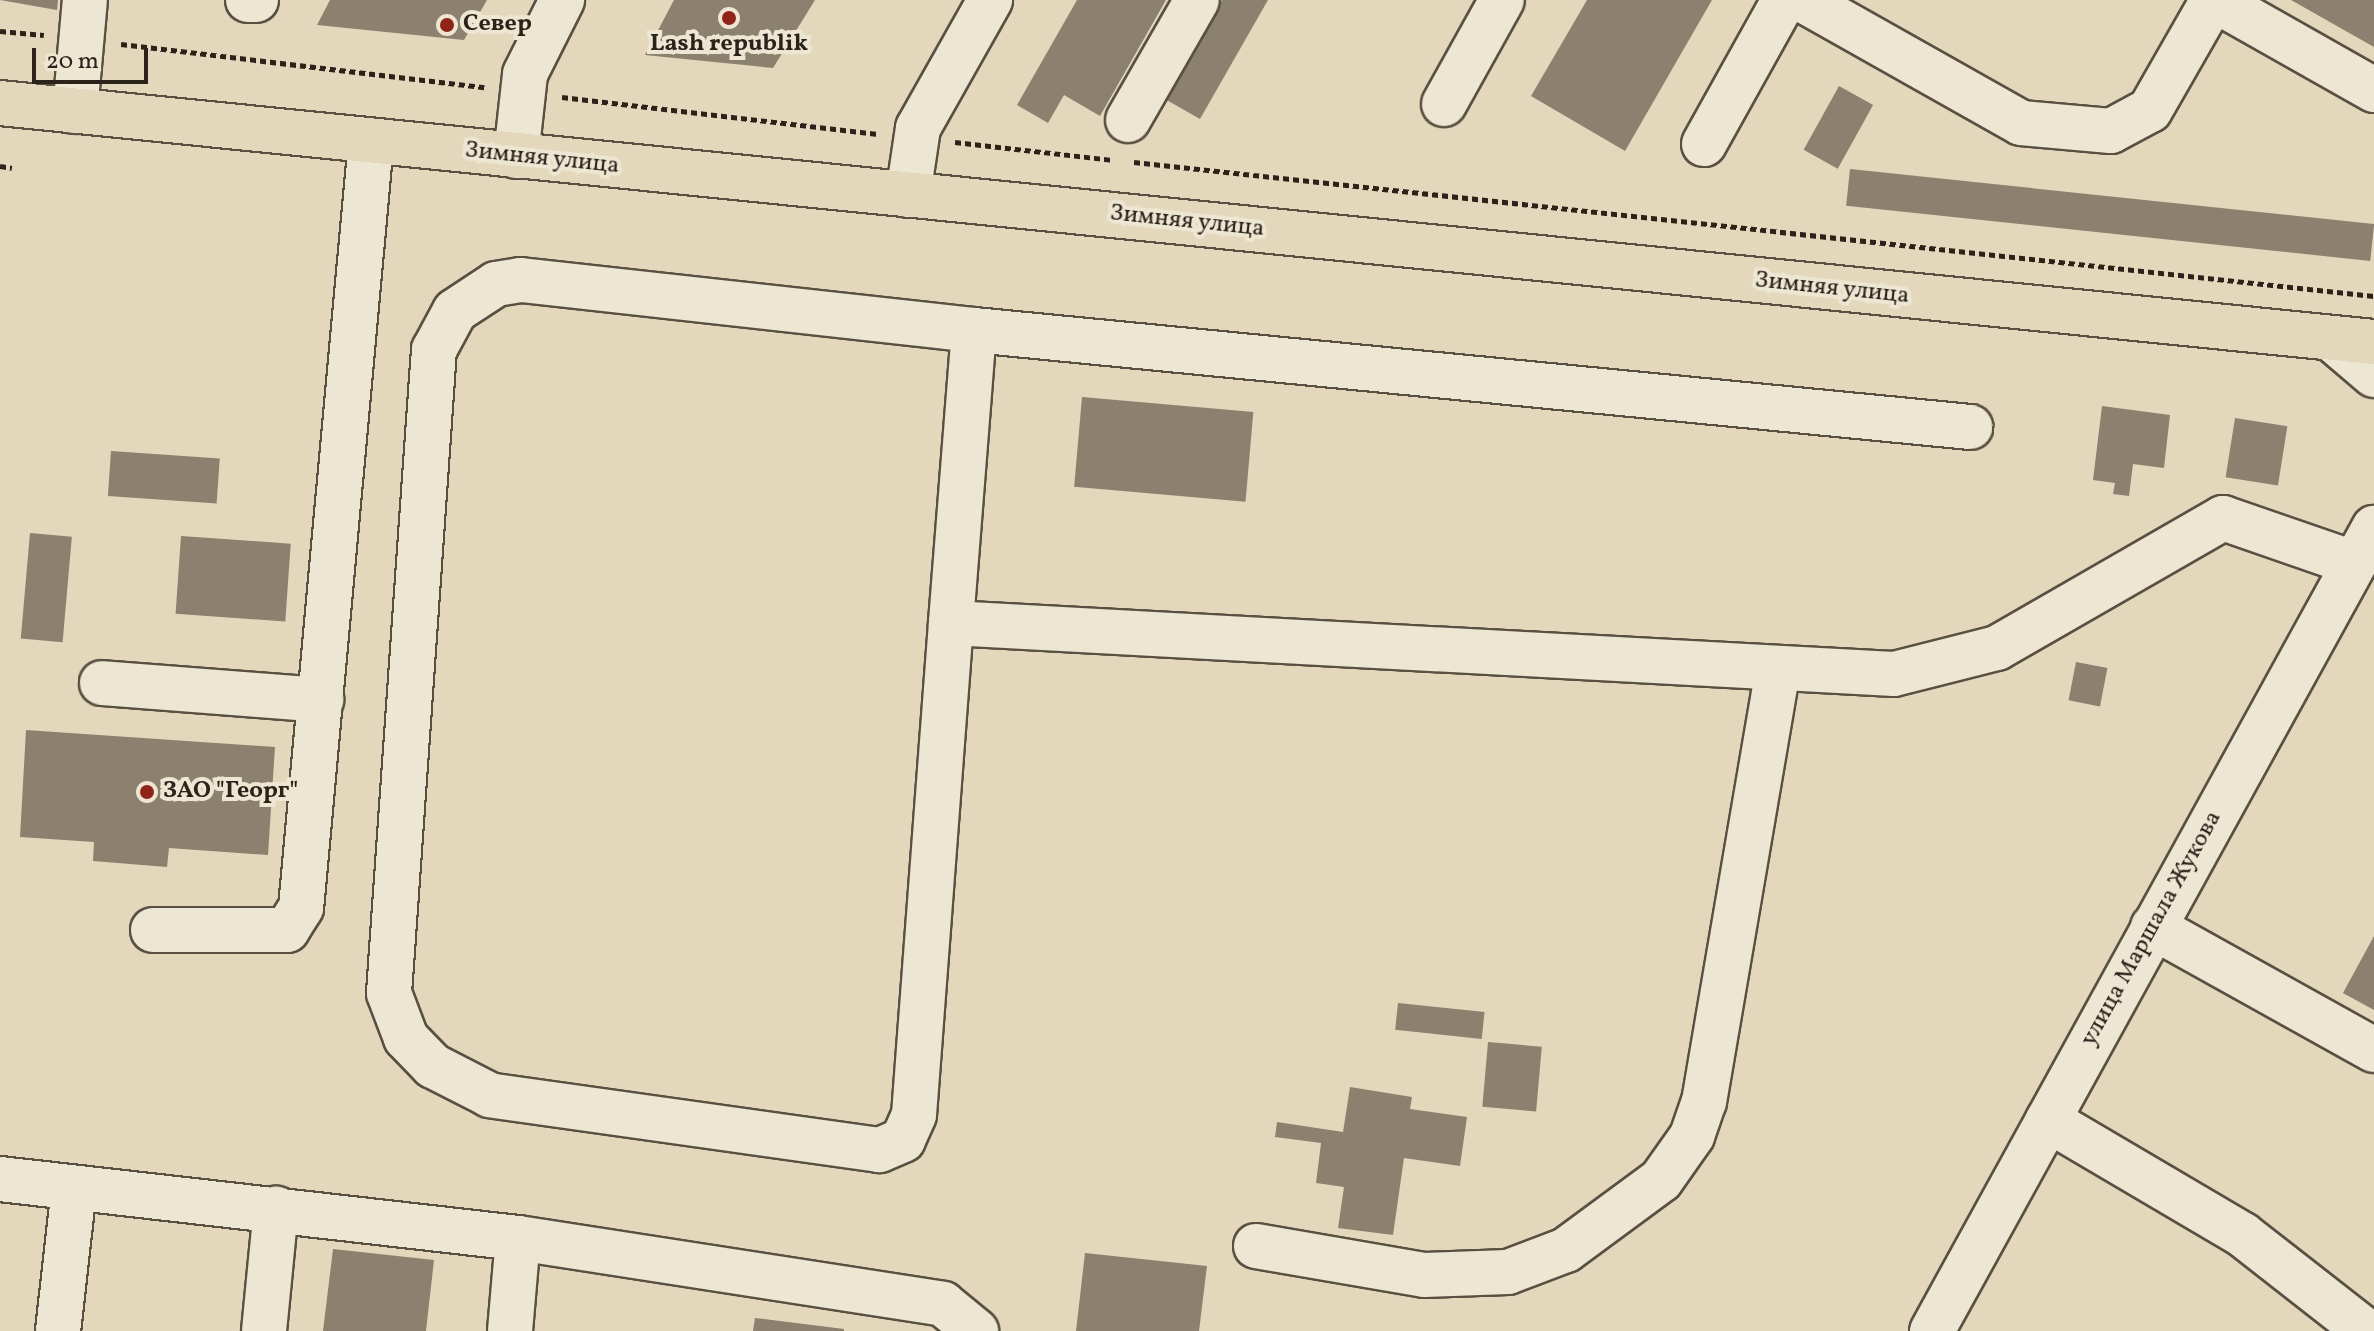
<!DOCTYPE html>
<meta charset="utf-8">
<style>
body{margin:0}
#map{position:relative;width:2374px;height:1331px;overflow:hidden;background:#e3d8bb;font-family:Vollkorn,serif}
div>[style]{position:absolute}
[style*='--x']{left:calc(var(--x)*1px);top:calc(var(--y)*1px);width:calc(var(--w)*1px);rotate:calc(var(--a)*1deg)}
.building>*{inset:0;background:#8b816e;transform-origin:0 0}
.path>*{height:5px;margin-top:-2.5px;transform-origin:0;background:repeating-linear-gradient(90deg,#2b231a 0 6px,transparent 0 10px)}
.roads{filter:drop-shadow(2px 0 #595042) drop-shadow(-2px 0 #595042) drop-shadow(0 2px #595042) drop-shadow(0 -2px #595042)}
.minor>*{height:44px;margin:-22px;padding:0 22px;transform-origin:22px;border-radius:22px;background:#ede6d3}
.major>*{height:44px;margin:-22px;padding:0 22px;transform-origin:22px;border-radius:22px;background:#e3d8bb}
.dots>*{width:22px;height:22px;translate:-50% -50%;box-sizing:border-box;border:4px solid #ede6d3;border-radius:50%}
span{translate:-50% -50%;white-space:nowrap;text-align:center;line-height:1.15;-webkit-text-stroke:8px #ede6d3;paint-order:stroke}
.poi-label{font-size:24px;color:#2b231a;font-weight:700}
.left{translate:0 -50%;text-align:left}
.street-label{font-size:24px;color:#2b231a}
.scale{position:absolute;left:32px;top:48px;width:116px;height:36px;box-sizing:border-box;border:4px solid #2b231a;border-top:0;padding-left:10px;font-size:24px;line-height:28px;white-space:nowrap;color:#2b231a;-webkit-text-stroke:6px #ede6d3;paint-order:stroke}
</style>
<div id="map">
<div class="building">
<i style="clip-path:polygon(0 0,58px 0,57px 10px)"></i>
<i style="clip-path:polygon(330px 0,487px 0,464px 40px,317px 25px)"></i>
<i style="clip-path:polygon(674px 0,815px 0,773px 68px,645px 55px)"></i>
<i style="clip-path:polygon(1077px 0,1166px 0,1100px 116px,1064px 95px,1048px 123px,1017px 105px)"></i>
<i style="clip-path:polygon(1222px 0,1268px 0,1200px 119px,1165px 99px)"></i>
<i style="clip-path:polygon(1587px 0,1712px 0,1625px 151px,1531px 96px)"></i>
<i style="clip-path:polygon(2291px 0,2374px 0,2374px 47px)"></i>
<i style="left:1839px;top:86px;width:39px;height:73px;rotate:29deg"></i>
<i style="left:1850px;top:169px;width:527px;height:37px;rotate:6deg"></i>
<i style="left:1082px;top:397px;width:172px;height:90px;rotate:5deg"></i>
<i style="clip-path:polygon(2102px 406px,2170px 415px,2164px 468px,2133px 464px,2129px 496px,2113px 494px,2115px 483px,2093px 480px)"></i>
<i style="left:2235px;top:418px;width:53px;height:60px;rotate:9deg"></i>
<i style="left:111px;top:451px;width:109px;height:45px;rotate:4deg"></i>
<i style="left:30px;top:533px;width:42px;height:106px;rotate:5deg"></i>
<i style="left:181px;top:536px;width:110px;height:78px;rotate:4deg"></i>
<i style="left:2076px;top:662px;width:32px;height:39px;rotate:11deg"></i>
<i style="clip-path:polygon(26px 730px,275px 747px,268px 855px,169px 848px,167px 867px,93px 861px,94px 842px,20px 837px)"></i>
<i style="clip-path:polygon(2374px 936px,2374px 1010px,2343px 993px)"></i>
<i style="left:1398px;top:1003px;width:87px;height:27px;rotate:6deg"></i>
<i style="left:1488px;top:1042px;width:54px;height:65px;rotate:5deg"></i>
<i style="clip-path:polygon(1350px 1087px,1412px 1097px,1410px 1109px,1467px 1117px,1460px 1166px,1404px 1158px,1393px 1235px,1338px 1228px,1344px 1187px,1316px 1183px,1321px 1143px,1275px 1137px,1277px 1122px,1343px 1132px)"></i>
<i style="clip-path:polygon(333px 1249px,434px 1260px,426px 1331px,323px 1331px)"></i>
<i style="clip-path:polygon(1085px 1253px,1207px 1266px,1199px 1331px,1076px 1331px)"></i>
<i style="clip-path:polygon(755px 1318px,844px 1329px,844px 1331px,753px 1331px)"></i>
</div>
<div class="path">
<i style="--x:0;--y:31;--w:44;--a:5.2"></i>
<i style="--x:121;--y:44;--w:366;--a:6.8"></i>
<i style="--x:562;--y:97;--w:318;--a:6.7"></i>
<i style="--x:955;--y:142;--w:158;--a:6.5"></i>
<i style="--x:1134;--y:162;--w:1247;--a:6.17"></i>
<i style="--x:0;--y:166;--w:12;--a:9"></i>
</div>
<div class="roads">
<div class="minor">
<i style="--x:248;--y:0;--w:8;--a:0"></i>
<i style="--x:1803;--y:0;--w:250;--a:29.4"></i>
<i style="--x:2021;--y:123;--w:90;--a:5.1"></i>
<i style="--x:2111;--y:131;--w:44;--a:-28.3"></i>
<i style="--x:2150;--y:110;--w:127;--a:-60.2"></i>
<i style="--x:2215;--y:0;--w:183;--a:29.5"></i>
<i style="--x:1444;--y:104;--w:119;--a:-60.9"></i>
<i style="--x:75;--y:111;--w:111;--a:-84.9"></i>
<i style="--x:1128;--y:120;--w:138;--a:-60.1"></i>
<i style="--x:1704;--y:144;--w:165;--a:-60.9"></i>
<i style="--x:516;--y:156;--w:82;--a:-83.7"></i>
<i style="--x:525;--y:74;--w:83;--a:-63.4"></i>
<i style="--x:908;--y:195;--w:68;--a:-81.5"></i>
<i style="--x:918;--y:128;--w:147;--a:-60.6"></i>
<i style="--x:974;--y:330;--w:1001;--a:5.56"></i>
<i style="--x:2333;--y:340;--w:54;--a:40.5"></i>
<i style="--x:951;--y:623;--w:493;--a:94.3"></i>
<i style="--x:914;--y:1115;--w:27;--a:114"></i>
<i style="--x:903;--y:1140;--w:26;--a:157"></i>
<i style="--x:879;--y:1150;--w:393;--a:-172"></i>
<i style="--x:490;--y:1095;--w:64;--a:-153"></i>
<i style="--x:433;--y:1066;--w:39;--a:-134"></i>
<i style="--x:406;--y:1038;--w:48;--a:-110.7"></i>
<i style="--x:389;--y:993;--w:645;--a:-86"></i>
<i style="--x:434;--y:350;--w:44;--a:-61.7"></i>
<i style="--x:455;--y:311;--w:49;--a:-33.4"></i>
<i style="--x:496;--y:284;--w:25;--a:-9"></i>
<i style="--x:521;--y:280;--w:456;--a:6.3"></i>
<i style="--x:974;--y:330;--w:294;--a:94.5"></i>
<i style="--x:951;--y:623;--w:944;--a:3.1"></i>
<i style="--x:1894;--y:674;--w:106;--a:-14.2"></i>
<i style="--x:1997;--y:648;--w:261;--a:-29.9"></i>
<i style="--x:2223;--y:518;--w:138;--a:19.1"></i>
<i style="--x:102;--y:683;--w:220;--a:4.4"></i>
<i style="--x:2153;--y:927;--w:253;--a:29.1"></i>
<i style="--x:153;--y:930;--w:134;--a:0"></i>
<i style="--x:287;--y:930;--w:26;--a:-58"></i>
<i style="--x:301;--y:908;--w:769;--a:-84.78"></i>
<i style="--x:2048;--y:1120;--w:226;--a:30.5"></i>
<i style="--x:2243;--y:1235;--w:156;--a:38"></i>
<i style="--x:0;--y:1179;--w:521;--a:6.5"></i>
<i style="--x:518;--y:1238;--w:430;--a:8.8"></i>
<i style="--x:943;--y:1304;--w:43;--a:39.3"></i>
<i style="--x:1256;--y:1246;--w:170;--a:9.8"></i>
<i style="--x:1424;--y:1275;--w:84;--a:-2"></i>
<i style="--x:1508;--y:1272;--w:62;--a:-20.8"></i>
<i style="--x:1566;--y:1250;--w:118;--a:-36.4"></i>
<i style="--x:1661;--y:1180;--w:54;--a:-54.8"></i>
<i style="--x:1692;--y:1136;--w:36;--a:-71"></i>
<i style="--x:1704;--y:1102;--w:439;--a:-80.3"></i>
<i style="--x:58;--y:1331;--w:144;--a:-83.6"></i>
<i style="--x:264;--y:1331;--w:123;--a:-84.4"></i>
<i style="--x:510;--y:1331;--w:93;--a:-85.1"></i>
<i style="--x:1932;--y:1331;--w:917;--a:-61.17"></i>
</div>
<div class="major">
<i style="--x:0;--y:103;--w:2386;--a:5.75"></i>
</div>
</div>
<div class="dots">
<i style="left:729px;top:18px;background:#8f2418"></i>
<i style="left:447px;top:25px;background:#8f2418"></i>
<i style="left:147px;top:792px;background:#8f2418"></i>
</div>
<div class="poi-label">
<span class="left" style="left:463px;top:25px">Север</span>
<span style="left:729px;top:45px">Lash republik</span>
<span class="left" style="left:163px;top:792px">ЗАО "Георг"</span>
</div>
<div class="street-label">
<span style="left:542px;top:159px;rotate:6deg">Зимняя улица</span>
<span style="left:1187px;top:222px;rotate:6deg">Зимняя улица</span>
<span style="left:1832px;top:289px;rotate:6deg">Зимняя улица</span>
<span style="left:2152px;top:929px;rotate:-61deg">улица Маршала Жукова</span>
</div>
<div class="scale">20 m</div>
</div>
